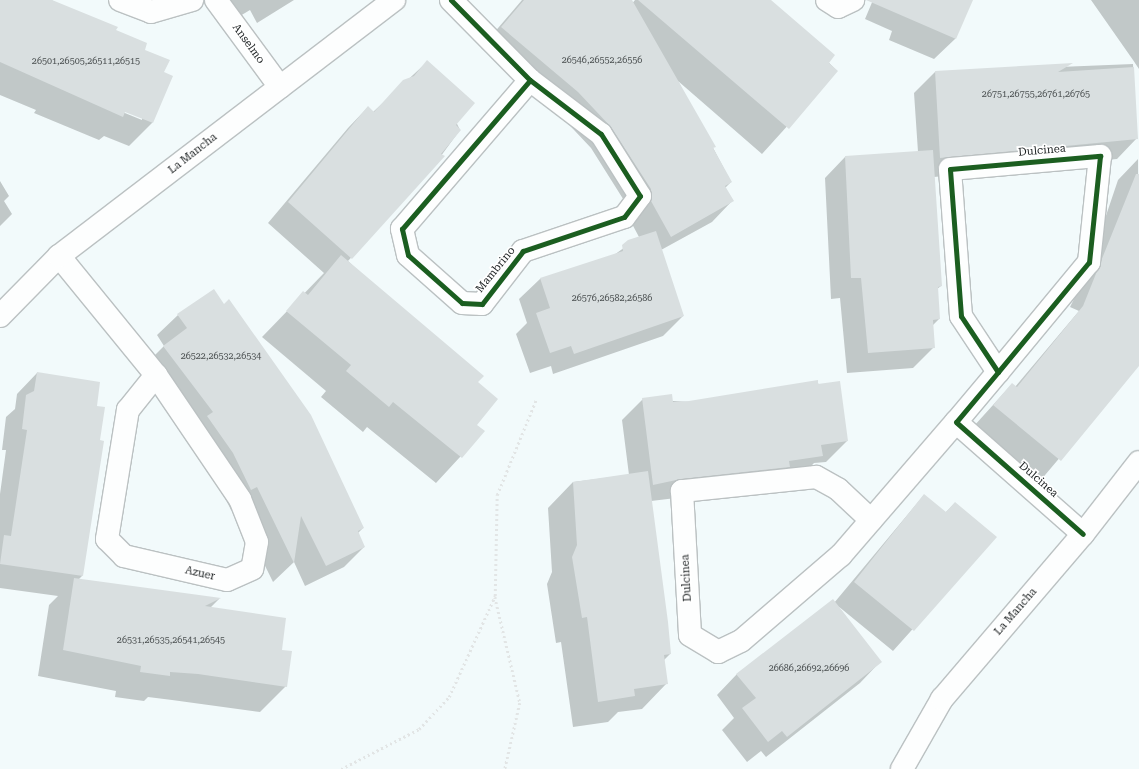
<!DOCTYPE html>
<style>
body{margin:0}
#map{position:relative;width:1139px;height:769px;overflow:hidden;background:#f2fafb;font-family:"Roboto Serif",serif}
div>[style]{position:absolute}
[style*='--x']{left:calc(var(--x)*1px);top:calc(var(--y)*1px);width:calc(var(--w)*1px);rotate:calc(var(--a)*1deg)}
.shadow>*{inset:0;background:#0003}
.building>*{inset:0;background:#d9dfe0}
.path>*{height:2.5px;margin-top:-1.25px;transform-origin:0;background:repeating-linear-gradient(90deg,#e2e5e5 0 2px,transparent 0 5px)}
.roads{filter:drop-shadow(1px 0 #bbc1c2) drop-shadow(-1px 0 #bbc1c2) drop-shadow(0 1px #bbc1c2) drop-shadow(0 -1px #bbc1c2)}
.minor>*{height:22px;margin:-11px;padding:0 11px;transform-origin:11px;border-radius:11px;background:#fdfefe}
.cycleway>*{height:5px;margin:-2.5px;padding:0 2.5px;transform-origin:2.5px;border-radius:2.5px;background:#1b5e20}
span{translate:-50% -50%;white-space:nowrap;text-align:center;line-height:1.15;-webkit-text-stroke:3.5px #fff;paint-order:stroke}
.number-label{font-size:9px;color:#4a4f50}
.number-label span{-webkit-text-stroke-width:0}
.street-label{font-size:11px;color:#191e1f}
</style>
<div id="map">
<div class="shadow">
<i style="clip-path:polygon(evenodd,0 0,51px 0,115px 30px,143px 50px,163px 73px,171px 76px,152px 123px,129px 146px,104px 136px,99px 140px,34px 113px,36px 110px,0 95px,0 0,121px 109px,142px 118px,142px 120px,120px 111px,121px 109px)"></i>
<i style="clip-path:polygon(210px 0,294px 0,257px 23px,250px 10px,225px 25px)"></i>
<i style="clip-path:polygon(522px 0,589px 0,616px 23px,635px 0,768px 0,837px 71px,762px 154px,678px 81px,731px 182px,725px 188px,732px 201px,712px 222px,661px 250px,683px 316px,663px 336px,553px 374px,551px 366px,530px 373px,516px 334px,527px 323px,519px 299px,540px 279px,614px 255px,639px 237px,631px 222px,630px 210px,591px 148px,558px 113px,481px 48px)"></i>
<i style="clip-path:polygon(873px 0,972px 0,955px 39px,934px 59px,889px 40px,892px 31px,865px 19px)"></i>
<i style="clip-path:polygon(1091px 0,1139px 0,1139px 69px,1133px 60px)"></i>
<i style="clip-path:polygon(427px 62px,460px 130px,427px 175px,348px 261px,477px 382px,476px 425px,484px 431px,436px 483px,367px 427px,363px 432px,321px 397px,326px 391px,262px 337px,324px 273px,268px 223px,348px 128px,368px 107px,373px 112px)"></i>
<i style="clip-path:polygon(1133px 64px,1137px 138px,1117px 159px,934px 177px,941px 286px,937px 289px,939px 319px,932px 326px,934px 347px,913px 368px,847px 373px,840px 298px,831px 299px,825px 178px,845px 157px,918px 152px,914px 93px,935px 72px)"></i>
<i style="clip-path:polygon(1138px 159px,1139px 364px,1040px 481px,974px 426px,1012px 384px,1015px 387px,1079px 311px,1070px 307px,1086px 275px,1118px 180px)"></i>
<i style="clip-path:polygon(0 181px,9px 196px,4px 201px,12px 214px,0 226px)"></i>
<i style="clip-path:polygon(178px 315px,363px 528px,358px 533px,364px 547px,344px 567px,305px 586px,294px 562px,273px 582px,236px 507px,231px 510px,213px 474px,143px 367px,164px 346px,157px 335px)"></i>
<i style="clip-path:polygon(37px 373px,96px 407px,82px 576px,78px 580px,219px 599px,210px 608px,281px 651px,286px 686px,260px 712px,172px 700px,148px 697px,144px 701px,115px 697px,116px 691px,38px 676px,49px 605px,58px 596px,0 588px,0 494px,6px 450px,2px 450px,6px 417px,15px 409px,17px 394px)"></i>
<i style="clip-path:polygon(817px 381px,847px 441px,826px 462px,814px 463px,801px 477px,768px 487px,651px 501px,670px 654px,664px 660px,667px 683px,642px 709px,618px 712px,608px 722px,573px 727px,561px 642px,556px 643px,547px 584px,552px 572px,548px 508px,573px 482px,629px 475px,622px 420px,643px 399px,689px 402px)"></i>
<i style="clip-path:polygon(924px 495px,945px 513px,955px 503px,995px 537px,893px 651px,838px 606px,880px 662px,860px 683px,766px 757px,761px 751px,747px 762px,722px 730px,734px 718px,717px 695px,737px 674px,834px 603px)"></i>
</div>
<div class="building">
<i style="clip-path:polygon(0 0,52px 0,118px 27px,116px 30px,147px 43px,145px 50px,170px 60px,164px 72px,173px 76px,153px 123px,125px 112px,123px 117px,0 62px)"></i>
<i style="clip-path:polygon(524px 0,632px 0,716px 147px,713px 148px,732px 182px,725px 186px,734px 201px,671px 237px,651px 201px,651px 189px,611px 127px,578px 92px,501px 27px)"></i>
<i style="clip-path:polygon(638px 0,771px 0,835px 55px,829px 63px,838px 71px,789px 129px)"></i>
<i style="clip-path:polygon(866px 0,973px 0,956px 39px)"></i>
<i style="clip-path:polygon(427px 60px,475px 103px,456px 125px,461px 130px,441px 154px,445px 156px,352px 259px,288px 202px,368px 106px,374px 112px,403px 80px,414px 76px)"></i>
<i style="clip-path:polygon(1073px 63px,1058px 72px,1134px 67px,1138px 139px,940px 158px,935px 71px)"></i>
<i style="clip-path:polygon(933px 150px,942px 286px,938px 287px,940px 319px,933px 320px,935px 348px,868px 353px,861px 278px,851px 278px,845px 156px)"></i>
<i style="clip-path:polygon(1136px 174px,1139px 174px,1139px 366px,1061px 461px,993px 405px,1012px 383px,1017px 387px,1083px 306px)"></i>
<i style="clip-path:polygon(656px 231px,684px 316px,574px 354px,571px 346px,550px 353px,536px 313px,550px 308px,540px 278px,623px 251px,622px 245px,628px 240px)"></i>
<i style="clip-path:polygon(341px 255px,484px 376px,478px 382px,498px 399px,477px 425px,485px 431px,462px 458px,393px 402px,389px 407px,346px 371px,351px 365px,286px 311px,303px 291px,308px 295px)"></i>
<i style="clip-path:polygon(214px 289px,224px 304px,229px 299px,311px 415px,364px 528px,358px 531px,365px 547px,326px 566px,301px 516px,294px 563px,257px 487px,251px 490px,233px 453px,207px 416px,213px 412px,163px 346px,187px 328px,177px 314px)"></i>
<i style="clip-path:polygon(37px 372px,100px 382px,97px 406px,105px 407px,100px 440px,104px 441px,83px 576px,0 564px,4px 535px,11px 536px,27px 430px,22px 429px,26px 395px,34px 391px)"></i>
<i style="clip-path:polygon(818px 380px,818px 384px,840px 381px,848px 441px,821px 445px,823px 456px,789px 461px,790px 467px,681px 479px,653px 485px,642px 398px,672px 394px,673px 402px,689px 401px)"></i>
<i style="clip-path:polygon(648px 471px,668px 622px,671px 654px,664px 655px,668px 684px,634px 689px,635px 696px,598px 702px,587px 617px,582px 618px,572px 557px,577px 545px,573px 482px)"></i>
<i style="clip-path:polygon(924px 494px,946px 512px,955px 502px,997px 537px,914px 631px,854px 582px)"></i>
<i style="clip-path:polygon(74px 578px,221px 598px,205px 606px,286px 618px,282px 650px,292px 651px,287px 687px,198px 674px,170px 672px,170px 676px,140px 672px,141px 666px,63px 650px)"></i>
<i style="clip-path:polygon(833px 599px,882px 662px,787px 737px,782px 731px,768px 742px,742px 708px,756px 698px,736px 674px)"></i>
</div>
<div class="path">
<i style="--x:495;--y:597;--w:109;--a:76.7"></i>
<i style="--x:520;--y:703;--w:68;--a:102.8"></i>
<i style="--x:341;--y:769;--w:88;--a:-27.1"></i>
<i style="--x:419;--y:729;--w:44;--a:-46.8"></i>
<i style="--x:449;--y:697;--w:111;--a:-65.5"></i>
<i style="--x:495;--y:596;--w:101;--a:-88.9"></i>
<i style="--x:497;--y:495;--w:103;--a:-67.7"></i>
</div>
<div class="roads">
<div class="minor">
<i style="--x:120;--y:0;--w:33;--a:21"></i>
<i style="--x:151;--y:12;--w:43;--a:-16.3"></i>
<i style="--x:216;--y:0;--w:108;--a:53.7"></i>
<i style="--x:451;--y:0;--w:112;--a:45.4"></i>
<i style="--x:530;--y:80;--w:89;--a:37.3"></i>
<i style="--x:601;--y:134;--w:73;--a:57.8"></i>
<i style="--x:640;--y:196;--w:26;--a:127"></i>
<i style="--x:624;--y:217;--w:107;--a:161.4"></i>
<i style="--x:523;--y:251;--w:67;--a:127.7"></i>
<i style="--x:482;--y:304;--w:20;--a:-177"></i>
<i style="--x:462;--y:303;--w:72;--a:-138.4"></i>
<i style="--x:408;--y:255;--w:27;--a:-103"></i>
<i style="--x:402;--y:229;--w:196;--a:-49.3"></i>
<i style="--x:827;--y:0;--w:13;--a:32"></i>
<i style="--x:838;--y:7;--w:17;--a:-25"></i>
<i style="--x:59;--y:256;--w:154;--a:50.8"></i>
<i style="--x:156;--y:375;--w:150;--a:55.9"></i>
<i style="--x:240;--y:499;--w:46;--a:68.4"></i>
<i style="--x:257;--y:542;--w:27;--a:100"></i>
<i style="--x:252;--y:569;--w:27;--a:156"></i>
<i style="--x:227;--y:580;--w:106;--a:-166.9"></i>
<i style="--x:124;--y:556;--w:24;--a:-135"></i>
<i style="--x:107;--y:539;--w:131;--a:-80.8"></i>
<i style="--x:128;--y:410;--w:45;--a:-51.3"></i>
<i style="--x:0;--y:316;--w:84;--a:-45.5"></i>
<i style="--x:59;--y:256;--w:422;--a:-37.4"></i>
<i style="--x:998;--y:372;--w:67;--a:-123.5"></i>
<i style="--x:961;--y:316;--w:147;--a:-94.3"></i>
<i style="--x:950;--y:169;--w:151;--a:-5"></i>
<i style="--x:1100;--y:156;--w:107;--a:95.9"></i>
<i style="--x:1089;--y:262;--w:143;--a:129.6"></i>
<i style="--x:998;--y:372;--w:65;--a:130"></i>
<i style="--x:956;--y:422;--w:169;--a:41.4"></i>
<i style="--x:871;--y:520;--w:45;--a:-136.8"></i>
<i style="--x:838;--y:489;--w:25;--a:-151"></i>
<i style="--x:816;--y:477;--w:135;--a:174"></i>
<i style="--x:682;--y:491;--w:144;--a:86.8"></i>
<i style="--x:690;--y:635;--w:33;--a:31"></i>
<i style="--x:718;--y:652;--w:25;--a:-26"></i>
<i style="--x:741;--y:641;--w:132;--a:-40.7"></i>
<i style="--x:841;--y:555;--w:176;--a:-49.2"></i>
<i style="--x:902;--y:769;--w:81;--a:-60.3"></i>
<i style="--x:942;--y:699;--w:217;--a:-49.5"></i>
<i style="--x:1083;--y:534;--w:91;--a:-52.1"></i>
</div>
</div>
<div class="cycleway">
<i style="--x:451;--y:0;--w:112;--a:45.4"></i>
<i style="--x:530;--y:80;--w:89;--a:37.3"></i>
<i style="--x:601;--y:134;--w:73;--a:57.8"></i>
<i style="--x:640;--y:196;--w:26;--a:127"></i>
<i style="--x:624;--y:217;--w:107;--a:161.4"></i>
<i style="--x:523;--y:251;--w:67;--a:127.7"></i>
<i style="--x:482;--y:304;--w:20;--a:-177"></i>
<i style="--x:462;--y:303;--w:72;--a:-138.4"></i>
<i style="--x:408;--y:255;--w:27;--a:-103"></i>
<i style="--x:402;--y:229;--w:196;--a:-49.3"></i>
<i style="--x:998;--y:372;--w:67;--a:-123.5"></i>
<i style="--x:961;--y:316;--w:147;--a:-94.3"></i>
<i style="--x:950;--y:169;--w:151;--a:-5"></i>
<i style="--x:1100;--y:156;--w:107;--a:95.9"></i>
<i style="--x:1089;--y:262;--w:143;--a:129.6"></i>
<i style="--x:998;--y:372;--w:65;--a:130"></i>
<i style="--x:956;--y:422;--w:169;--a:41.4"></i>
</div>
<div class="number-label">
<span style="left:602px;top:60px">26546,26552,26556</span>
<span style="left:86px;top:61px">26501,26505,26511,26515</span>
<span style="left:1036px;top:94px">26751,26755,26761,26765</span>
<span style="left:612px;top:298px">26576,26582,26586</span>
<span style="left:221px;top:356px">26522,26532,26534</span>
<span style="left:171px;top:640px">26531,26535,26541,26545</span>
<span style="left:809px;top:668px">26686,26692,26696</span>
</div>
<div class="street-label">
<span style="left:248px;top:44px;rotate:54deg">Anselmo</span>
<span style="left:1042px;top:151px;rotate:-5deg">Dulcinea</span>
<span style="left:193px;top:154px;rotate:-38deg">La Mancha</span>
<span style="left:496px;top:270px;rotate:-51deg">Mambrino</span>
<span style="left:1038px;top:480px;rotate:41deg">Dulcinea</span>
<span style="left:200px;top:574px;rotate:13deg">Azuer</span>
<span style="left:687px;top:578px;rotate:-93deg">Dulcinea</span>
<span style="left:1016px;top:612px;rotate:-49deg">La Mancha</span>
</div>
</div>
